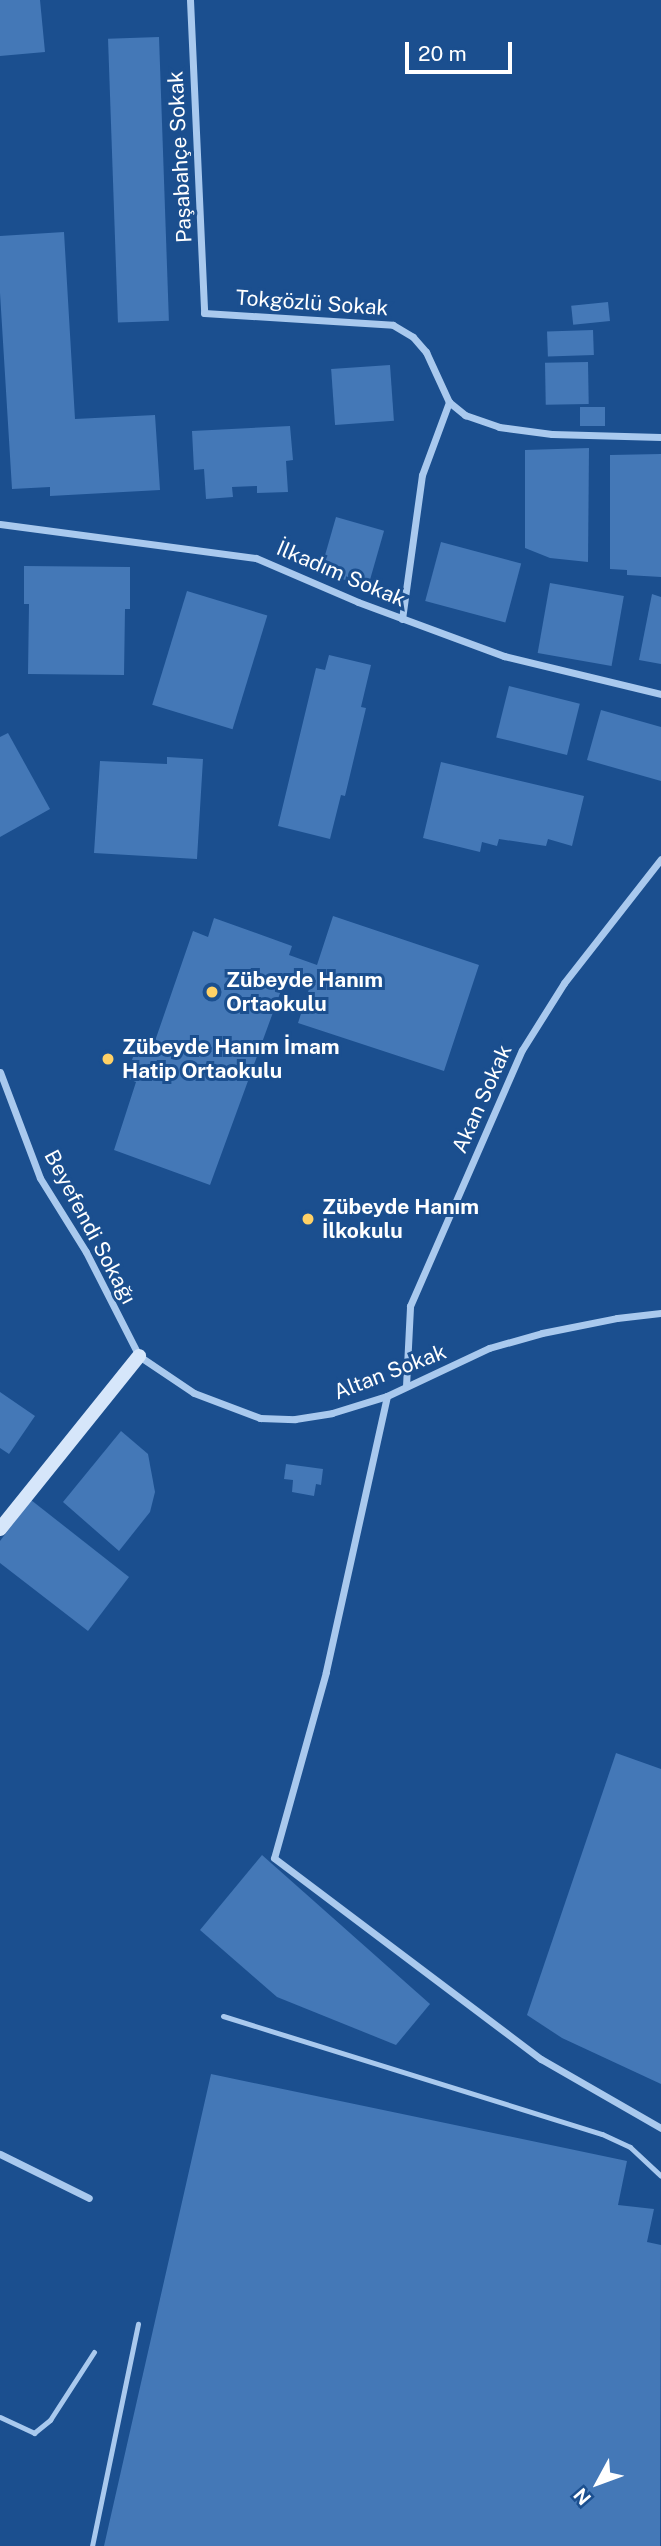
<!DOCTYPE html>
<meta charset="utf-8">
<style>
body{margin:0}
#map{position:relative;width:661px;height:2546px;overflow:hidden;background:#1b4f8f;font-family:"Public Sans",sans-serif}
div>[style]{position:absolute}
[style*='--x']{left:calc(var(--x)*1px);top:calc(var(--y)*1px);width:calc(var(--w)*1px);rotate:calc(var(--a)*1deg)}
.building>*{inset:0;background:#4478b7;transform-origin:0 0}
.lane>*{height:5px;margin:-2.5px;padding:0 2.5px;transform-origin:2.5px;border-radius:2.5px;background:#a9c9ee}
.street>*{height:7px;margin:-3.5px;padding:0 3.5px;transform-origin:3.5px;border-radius:3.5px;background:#a9c9ee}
.secondary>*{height:14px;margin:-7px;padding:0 7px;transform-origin:7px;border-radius:7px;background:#d6e6fa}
.dots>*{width:19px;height:19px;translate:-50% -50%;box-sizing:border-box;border:4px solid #1b4f8f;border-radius:50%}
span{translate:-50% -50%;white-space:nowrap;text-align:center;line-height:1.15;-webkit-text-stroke:6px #1b4f8f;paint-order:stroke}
.street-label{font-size:21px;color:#fff}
.poi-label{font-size:21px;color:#fff;font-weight:700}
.left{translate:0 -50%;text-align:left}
.north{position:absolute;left:563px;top:2448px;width:70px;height:70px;-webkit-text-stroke:5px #1b4f8f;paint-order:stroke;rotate:229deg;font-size:19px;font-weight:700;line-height:28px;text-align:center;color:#fff}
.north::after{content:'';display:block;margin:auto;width:24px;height:32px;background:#fff;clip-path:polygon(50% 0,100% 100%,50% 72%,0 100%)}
.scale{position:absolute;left:405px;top:42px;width:107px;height:32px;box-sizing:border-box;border:4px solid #fff;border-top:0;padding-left:9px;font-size:21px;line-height:24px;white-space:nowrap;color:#fff;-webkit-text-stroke:5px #1b4f8f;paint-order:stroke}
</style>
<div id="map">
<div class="building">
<i style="clip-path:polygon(0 0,40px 0,45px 52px,0 56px)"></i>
<i style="left:159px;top:37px;width:284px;height:51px;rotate:88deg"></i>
<i style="clip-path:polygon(64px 232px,75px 419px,155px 415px,160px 490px,50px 496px,50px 487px,12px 489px,0 293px,0 236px)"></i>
<i style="left:608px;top:302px;width:19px;height:37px;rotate:84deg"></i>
<i style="left:593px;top:330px;width:25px;height:46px;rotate:88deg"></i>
<i style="left:588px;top:362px;width:42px;height:43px;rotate:89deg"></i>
<i style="left:390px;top:365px;width:56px;height:59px;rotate:86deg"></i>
<i style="left:580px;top:407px;width:25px;height:19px"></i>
<i style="clip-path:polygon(290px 426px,293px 460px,286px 461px,288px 492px,257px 493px,257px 486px,232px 487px,233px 497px,206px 499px,204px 469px,194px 470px,192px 431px)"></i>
<i style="clip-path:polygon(589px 448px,588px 562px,550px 558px,525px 548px,525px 450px)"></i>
<i style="clip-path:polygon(661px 454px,661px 577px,627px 575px,627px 570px,610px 569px,610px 455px)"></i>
<i style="left:336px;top:517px;width:50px;height:58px;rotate:16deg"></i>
<i style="left:441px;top:542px;width:83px;height:61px;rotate:15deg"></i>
<i style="clip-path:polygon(24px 566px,130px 567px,130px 609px,125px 609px,124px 675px,28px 674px,29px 604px,24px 604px)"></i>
<i style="left:550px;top:583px;width:75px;height:71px;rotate:10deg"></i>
<i style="left:187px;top:591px;width:84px;height:119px;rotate:17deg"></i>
<i style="clip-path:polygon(652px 594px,661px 597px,661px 664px,639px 660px)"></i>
<i style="clip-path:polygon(329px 655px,371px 665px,361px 707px,366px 708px,345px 796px,341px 795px,330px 839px,278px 826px,316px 668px,325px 670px)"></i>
<i style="left:509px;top:686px;width:73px;height:53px;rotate:14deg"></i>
<i style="clip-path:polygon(601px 710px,661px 727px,661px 781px,587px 760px)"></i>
<i style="clip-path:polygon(8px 733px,50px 809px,0 837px,0 737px)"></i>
<i style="clip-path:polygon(167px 757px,203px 759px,197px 859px,94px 853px,100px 761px,167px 764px)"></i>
<i style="clip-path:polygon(441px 762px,584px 796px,572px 846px,548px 839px,546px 846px,499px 839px,497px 846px,482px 842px,480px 852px,423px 838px)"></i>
<i style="clip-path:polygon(333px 916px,479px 965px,444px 1071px,298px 1023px,311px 983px,287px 974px,210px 1185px,114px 1150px,136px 1082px,126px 1078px,140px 1036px,155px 1041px,193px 931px,208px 937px,214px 918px,292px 946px,289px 955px,317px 965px)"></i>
<i style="clip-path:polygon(0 1392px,35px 1416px,9px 1454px,0 1448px)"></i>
<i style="clip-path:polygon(121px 1431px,148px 1454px,155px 1492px,150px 1512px,119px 1551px,63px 1502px)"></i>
<i style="clip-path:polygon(286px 1464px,323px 1469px,321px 1485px,316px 1484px,314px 1496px,292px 1492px,293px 1480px,284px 1479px)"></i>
<i style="clip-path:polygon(31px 1500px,129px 1577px,88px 1631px,0 1563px,0 1541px)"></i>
<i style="clip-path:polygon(616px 1753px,661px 1769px,661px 2084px,562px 2038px,527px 2015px)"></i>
<i style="clip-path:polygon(262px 1855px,430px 2004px,396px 2045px,277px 1997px,200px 1930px)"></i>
<i style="clip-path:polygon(211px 2074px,627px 2161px,618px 2205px,654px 2209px,647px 2242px,661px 2245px,660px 2546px,104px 2546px)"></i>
</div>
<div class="lane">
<i style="--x:223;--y:2016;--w:397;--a:17.3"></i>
<i style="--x:602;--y:2134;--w:31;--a:25"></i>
<i style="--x:630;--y:2147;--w:42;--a:43.1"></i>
<i style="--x:0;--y:2417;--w:38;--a:25"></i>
<i style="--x:34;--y:2433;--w:21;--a:-39"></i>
<i style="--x:50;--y:2420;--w:81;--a:-57.1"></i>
<i style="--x:92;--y:2546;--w:227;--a:-78.3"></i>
</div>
<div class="street">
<i style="--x:190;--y:0;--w:313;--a:87.4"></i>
<i style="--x:204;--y:313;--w:189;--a:3.6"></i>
<i style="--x:393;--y:325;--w:23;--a:31"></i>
<i style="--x:413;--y:337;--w:20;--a:49"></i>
<i style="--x:426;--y:352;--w:55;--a:65.3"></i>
<i style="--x:449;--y:402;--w:21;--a:39"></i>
<i style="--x:465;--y:415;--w:36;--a:19"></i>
<i style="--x:499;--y:427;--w:53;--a:7.5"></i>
<i style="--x:552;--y:434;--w:109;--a:1.6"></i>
<i style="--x:0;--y:524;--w:258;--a:7.6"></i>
<i style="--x:256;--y:558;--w:111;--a:23.3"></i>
<i style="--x:358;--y:602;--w:156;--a:20.3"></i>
<i style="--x:504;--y:656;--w:162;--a:13.6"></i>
<i style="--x:402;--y:619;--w:145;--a:-82.1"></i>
<i style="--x:422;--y:475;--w:78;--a:-69.7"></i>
<i style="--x:0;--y:1072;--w:113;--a:69.3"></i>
<i style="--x:40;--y:1178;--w:87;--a:58.1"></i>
<i style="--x:86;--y:1252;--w:117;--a:63"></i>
<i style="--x:139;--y:1356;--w:66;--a:33.9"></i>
<i style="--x:194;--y:1393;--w:71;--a:20.7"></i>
<i style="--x:260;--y:1418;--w:35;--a:2"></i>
<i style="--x:295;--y:1419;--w:37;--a:-9"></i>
<i style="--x:332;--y:1413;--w:58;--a:-17.2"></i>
<i style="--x:387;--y:1396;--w:113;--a:-25.2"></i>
<i style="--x:489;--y:1348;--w:55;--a:-15.8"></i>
<i style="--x:542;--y:1333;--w:76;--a:-11.3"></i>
<i style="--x:617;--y:1318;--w:44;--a:-6.5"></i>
<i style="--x:406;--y:1386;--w:80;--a:-87.1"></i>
<i style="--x:410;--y:1306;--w:279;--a:-66.4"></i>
<i style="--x:522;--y:1050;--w:79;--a:-57.9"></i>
<i style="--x:564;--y:983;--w:157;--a:-52"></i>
<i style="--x:387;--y:1396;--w:283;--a:102.5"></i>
<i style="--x:326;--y:1672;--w:193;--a:105.6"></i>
<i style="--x:274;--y:1858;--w:334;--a:37"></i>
<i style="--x:541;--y:2059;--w:138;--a:29.9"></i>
<i style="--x:0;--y:2154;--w:99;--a:26.3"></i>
</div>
<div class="secondary">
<i style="--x:0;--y:1529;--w:222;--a:-51.2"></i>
</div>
<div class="dots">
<i style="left:212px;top:992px;background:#ffd166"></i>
<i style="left:108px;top:1059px;background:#ffd166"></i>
<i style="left:308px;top:1219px;background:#ffd166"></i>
</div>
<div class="street-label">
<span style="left:180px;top:157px;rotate:-93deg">Paşabahçe Sokak</span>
<span style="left:312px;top:303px;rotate:4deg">Tokgözlü Sokak</span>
<span style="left:341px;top:574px;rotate:23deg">İlkadım Sokak</span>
<span style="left:482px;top:1099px;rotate:-66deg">Akan Sokak</span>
<span style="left:90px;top:1227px;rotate:62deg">Beyefendi Sokağı</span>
<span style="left:390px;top:1372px;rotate:-21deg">Altan Sokak</span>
</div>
<div class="poi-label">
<span class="left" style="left:226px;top:992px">Zübeyde Hanım<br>Ortaokulu</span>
<span class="left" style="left:122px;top:1059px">Zübeyde Hanım İmam<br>Hatip Ortaokulu</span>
<span class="left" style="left:322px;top:1219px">Zübeyde Hanım<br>İlkokulu</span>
</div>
<div class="north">N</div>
<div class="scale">20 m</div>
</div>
